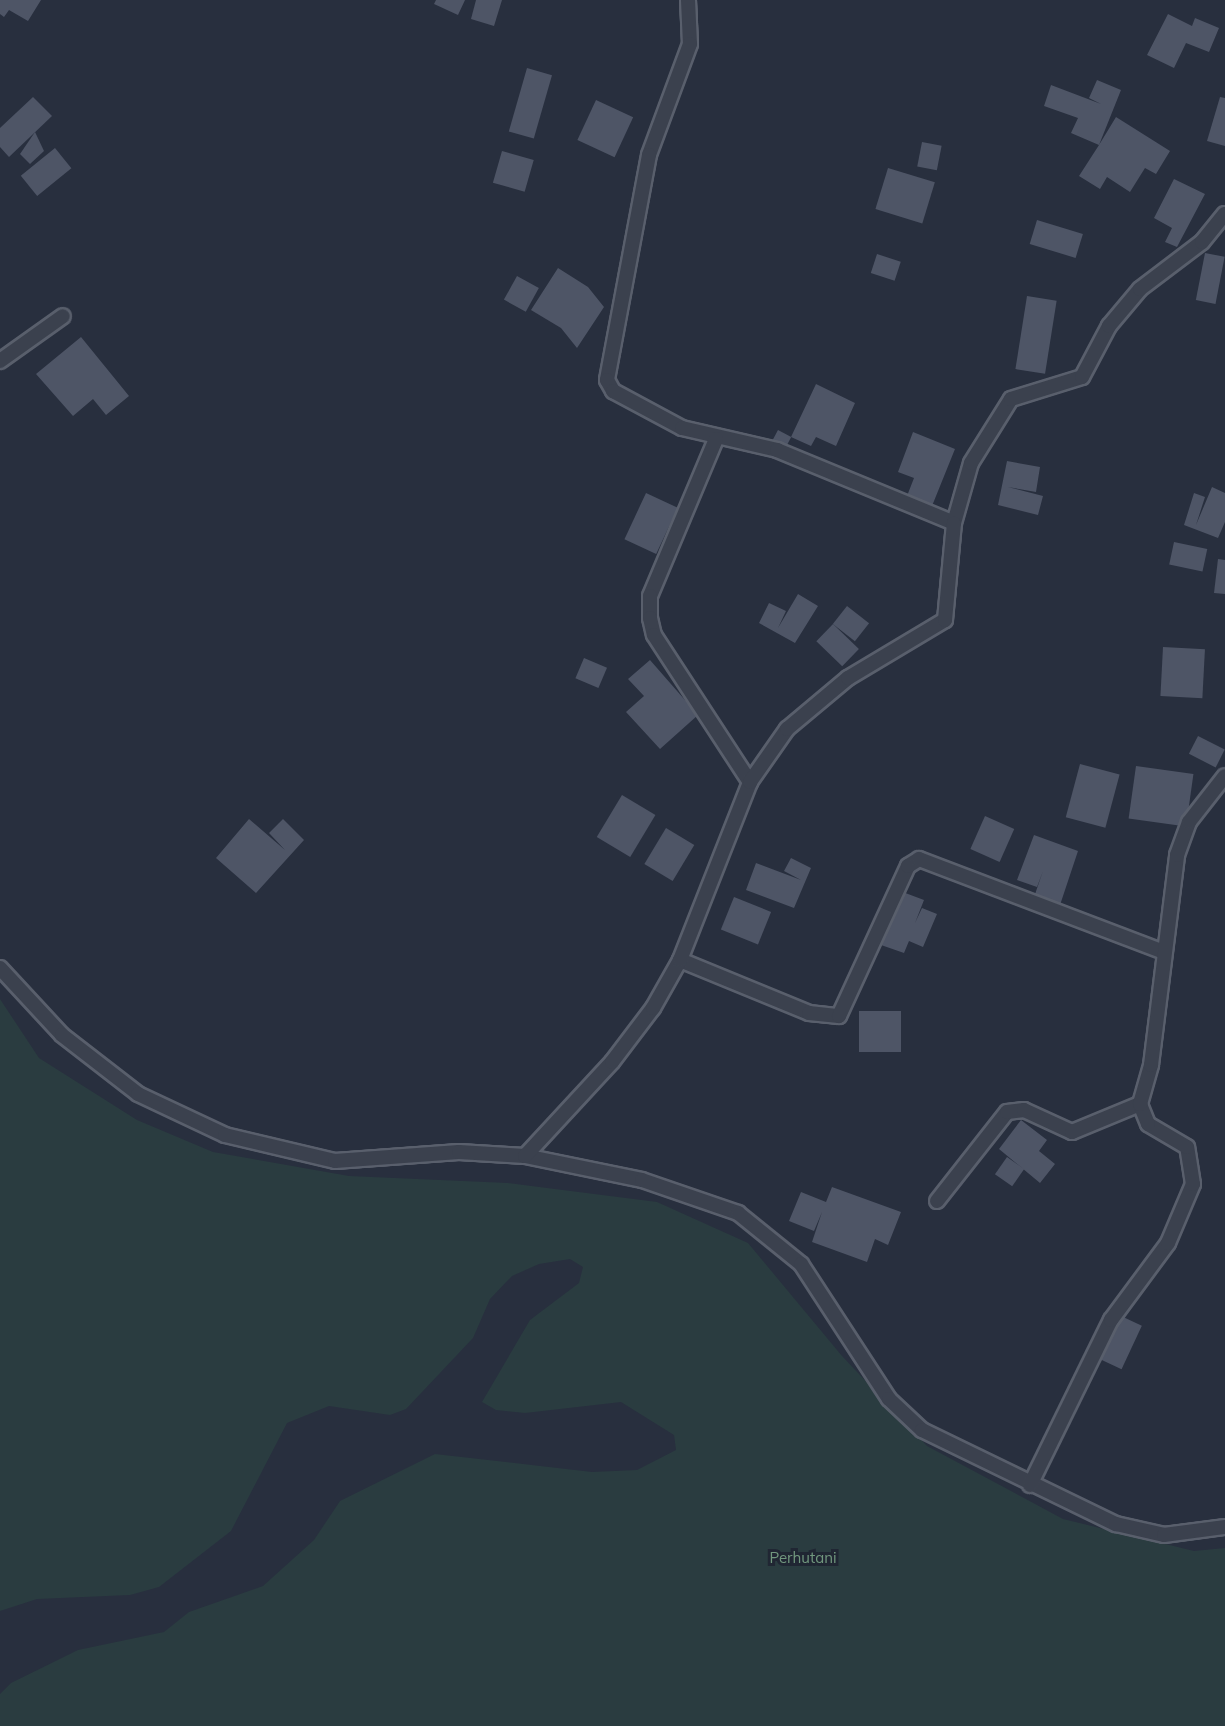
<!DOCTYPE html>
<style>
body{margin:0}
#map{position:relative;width:1225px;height:1726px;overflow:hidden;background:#282f3e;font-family:Mulish,sans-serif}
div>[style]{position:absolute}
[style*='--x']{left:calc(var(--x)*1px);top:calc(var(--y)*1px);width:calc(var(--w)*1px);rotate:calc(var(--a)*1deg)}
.green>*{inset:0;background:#2a3c40}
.building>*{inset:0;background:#4e5566;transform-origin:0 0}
.roads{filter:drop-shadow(2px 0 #595f6c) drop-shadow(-2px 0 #595f6c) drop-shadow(0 2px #595f6c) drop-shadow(0 -2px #595f6c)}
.minor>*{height:14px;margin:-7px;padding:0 7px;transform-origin:7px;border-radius:7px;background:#3b414e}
span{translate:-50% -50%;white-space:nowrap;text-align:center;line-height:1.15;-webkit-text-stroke:6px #202633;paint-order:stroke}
.park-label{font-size:15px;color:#71977e}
</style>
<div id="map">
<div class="green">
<i style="clip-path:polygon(0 999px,39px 1058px,137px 1120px,213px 1152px,349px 1176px,508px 1183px,657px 1202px,748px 1243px,842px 1356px,927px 1446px,1063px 1519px,1194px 1551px,1225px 1548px,1225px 1726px,0 1726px,0 1694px,11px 1683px,78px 1650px,164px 1632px,189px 1612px,263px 1586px,314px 1540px,340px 1501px,435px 1454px,592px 1472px,637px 1470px,676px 1450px,674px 1435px,621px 1402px,525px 1413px,496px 1410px,482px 1402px,530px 1320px,579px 1283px,583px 1267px,570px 1259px,539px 1264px,512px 1276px,490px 1299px,473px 1338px,406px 1409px,390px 1415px,329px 1406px,287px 1423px,231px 1531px,159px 1587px,130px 1595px,37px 1599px,0 1611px)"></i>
</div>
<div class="building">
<i style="clip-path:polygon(0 0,41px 0,28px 21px,9px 10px,4px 17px,0 14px)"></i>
<i style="clip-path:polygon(436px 0,465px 0,458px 15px,434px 4px)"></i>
<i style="clip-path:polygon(476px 0,502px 0,494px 26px,471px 19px)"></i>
<i style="clip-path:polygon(1168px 14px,1192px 26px,1195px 18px,1219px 28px,1209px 52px,1186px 43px,1174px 68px,1147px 55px)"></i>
<i style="left:527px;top:68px;width:26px;height:66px;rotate:16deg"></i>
<i style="clip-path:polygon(1097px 80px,1121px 90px,1099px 145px,1116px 117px,1170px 151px,1156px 174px,1145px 168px,1130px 192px,1107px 177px,1100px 189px,1079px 176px,1099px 145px,1071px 133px,1078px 118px,1044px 106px,1051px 85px,1101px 104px,1089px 98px)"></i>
<i style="clip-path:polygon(33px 97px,52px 116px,9px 157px,0 147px,0 128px)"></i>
<i style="clip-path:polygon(1220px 97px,1225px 98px,1225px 146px,1207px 141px)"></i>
<i style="left:596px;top:100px;width:41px;height:44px;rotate:25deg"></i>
<i style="clip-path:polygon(35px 132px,44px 151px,30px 164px,20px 154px)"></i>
<i style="left:922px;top:142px;width:20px;height:25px;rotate:11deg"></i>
<i style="left:55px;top:148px;width:26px;height:44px;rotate:51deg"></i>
<i style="left:502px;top:151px;width:33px;height:33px;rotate:16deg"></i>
<i style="left:888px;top:168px;width:49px;height:43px;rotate:17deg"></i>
<i style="clip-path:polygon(1174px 179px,1205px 194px,1177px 247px,1165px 242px,1172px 228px,1154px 218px)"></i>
<i style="left:1037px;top:220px;width:48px;height:25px;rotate:17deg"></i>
<i style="left:1205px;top:253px;width:20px;height:48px;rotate:11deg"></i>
<i style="left:877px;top:254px;width:25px;height:20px;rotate:18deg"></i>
<i style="clip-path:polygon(558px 268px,588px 287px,604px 307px,577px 348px,561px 328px,531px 310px)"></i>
<i style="left:517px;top:276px;width:25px;height:27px;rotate:29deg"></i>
<i style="left:1027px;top:296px;width:30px;height:74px;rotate:9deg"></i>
<i style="clip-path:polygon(81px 337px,129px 396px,106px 415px,93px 399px,73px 416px,36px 374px)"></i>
<i style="clip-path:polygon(816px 384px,855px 403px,836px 446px,816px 437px,811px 446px,791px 437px)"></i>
<i style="left:778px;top:430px;width:15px;height:17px;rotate:28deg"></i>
<i style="clip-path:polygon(913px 432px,955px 449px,932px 506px,907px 496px,914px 478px,898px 472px)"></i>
<i style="clip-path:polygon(1007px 461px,1040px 467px,1036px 492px,1008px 487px,1043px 496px,1038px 515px,998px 505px)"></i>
<i style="clip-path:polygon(1212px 487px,1225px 493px,1225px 522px,1218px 538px,1184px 525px,1194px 493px,1205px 497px,1196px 525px)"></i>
<i style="left:646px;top:493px;width:35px;height:51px;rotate:25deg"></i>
<i style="left:1174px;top:542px;width:34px;height:23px;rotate:12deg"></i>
<i style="clip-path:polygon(1218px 559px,1225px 560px,1225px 594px,1214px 593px)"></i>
<i style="clip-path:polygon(798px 594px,818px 606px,795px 643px,759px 623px,769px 603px,786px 611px,778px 628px)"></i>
<i style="left:847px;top:606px;width:28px;height:23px;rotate:38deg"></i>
<i style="left:833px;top:624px;width:36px;height:24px;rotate:44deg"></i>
<i style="left:1163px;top:647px;width:42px;height:49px;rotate:3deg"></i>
<i style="left:584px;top:658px;width:25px;height:22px;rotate:23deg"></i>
<i style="clip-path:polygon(650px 660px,698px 715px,660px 749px,626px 712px,644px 696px,628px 679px)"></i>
<i style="left:1198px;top:736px;width:30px;height:20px;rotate:27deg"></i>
<i style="left:1080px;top:764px;width:41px;height:55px;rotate:15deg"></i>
<i style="left:1136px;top:766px;width:58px;height:53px;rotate:8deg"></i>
<i style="left:622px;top:795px;width:39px;height:49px;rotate:31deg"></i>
<i style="left:985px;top:816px;width:32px;height:36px;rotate:24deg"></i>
<i style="clip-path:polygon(249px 819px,285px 850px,269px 833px,283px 819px,304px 840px,256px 893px,216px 858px)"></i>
<i style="left:666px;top:828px;width:33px;height:42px;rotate:31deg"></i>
<i style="clip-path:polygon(1034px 835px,1078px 851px,1059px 908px,1033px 900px,1043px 871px,1037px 887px,1017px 880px)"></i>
<i style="clip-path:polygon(791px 858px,811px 868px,794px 908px,746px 890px,756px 863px,801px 880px,784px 871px)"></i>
<i style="clip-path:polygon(900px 891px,924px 900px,915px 923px,922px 908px,937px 914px,923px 947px,909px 941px,904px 953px,881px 945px)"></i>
<i style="left:734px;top:897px;width:40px;height:35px;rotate:22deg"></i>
<i style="left:901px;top:1011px;width:41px;height:42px;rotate:90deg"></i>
<i style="clip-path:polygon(1021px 1120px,1047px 1140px,1039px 1151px,1055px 1164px,1040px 1183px,999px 1149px)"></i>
<i style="left:1007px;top:1157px;width:21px;height:21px;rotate:35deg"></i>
<i style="clip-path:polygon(832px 1187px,901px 1212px,888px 1245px,875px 1239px,867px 1262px,812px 1242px,822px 1212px,814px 1231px,789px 1221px,801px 1192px,826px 1202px)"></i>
<i style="left:1121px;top:1316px;width:23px;height:48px;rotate:25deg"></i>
</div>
<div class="roads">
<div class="minor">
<i style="--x:688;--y:0;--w:44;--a:87.4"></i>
<i style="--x:690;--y:44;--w:118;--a:110.3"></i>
<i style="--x:649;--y:155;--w:229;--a:100.6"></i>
<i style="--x:607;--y:380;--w:13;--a:61"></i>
<i style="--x:613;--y:391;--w:78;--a:28.2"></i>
<i style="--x:682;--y:428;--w:98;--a:13"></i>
<i style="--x:777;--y:450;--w:191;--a:22.4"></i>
<i style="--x:954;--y:523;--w:62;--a:-74.2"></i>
<i style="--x:971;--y:463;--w:75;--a:-58"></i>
<i style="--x:1011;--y:399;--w:74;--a:-17.2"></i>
<i style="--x:1082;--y:377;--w:58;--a:-62.1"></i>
<i style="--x:1109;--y:326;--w:48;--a:-50"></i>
<i style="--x:1140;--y:289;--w:78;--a:-37.2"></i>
<i style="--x:1202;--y:242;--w:36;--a:-51"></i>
<i style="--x:0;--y:361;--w:77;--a:-35.5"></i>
<i style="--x:716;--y:439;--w:170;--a:112.8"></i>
<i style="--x:650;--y:596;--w:22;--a:90"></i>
<i style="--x:650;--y:618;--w:17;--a:77"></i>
<i style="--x:654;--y:635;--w:176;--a:56.9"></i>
<i style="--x:680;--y:960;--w:139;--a:22.3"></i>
<i style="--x:809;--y:1013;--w:30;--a:6"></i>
<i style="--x:839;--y:1016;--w:165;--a:-65.3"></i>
<i style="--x:908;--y:866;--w:13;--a:-32"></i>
<i style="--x:919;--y:859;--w:262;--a:20.8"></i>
<i style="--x:0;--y:968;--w:91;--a:47.2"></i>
<i style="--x:62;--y:1035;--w:96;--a:37.8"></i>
<i style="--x:138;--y:1094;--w:96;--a:25.2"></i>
<i style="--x:225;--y:1135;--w:113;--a:13.3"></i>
<i style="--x:335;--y:1161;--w:124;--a:-4.2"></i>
<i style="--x:459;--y:1152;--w:66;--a:3.5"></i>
<i style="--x:525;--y:1156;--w:119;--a:11.6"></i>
<i style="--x:642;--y:1180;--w:102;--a:19"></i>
<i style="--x:738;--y:1213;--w:81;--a:39"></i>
<i style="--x:801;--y:1264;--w:161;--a:56.9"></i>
<i style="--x:889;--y:1399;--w:45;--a:43.2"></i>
<i style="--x:922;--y:1430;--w:216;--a:25.9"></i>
<i style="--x:1116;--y:1524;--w:49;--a:12.9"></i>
<i style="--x:1164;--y:1535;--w:62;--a:-7.5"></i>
<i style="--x:525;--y:1156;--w:128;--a:-47.2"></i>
<i style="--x:612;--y:1062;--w:68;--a:-52.8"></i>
<i style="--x:653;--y:1008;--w:55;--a:-60.6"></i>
<i style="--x:680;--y:960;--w:191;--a:-68.5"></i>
<i style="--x:750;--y:782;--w:65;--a:-55.1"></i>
<i style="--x:787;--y:729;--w:80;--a:-39.9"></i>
<i style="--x:848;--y:678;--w:113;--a:-30.9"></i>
<i style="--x:945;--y:620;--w:97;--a:-84.7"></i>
<i style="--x:937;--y:1201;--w:113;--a:-51.8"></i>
<i style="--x:1007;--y:1112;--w:17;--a:-7"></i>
<i style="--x:1024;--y:1110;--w:53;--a:24.6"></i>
<i style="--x:1072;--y:1132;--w:74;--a:-22.4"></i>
<i style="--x:1030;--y:1485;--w:184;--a:-63.9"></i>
<i style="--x:1111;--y:1320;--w:96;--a:-53.5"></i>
<i style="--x:1168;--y:1243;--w:64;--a:-67"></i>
<i style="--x:1193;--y:1184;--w:37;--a:-99"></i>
<i style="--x:1187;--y:1147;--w:45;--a:-149.5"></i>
<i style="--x:1148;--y:1124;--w:22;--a:-112"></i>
<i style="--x:1140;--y:1104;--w:41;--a:-74.2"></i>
<i style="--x:1151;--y:1065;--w:212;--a:-82.9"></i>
<i style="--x:1177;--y:855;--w:35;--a:-70"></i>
<i style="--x:1189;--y:822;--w:58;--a:-52"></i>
</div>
</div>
<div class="park-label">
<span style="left:803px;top:1558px">Perhutani</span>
</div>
</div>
